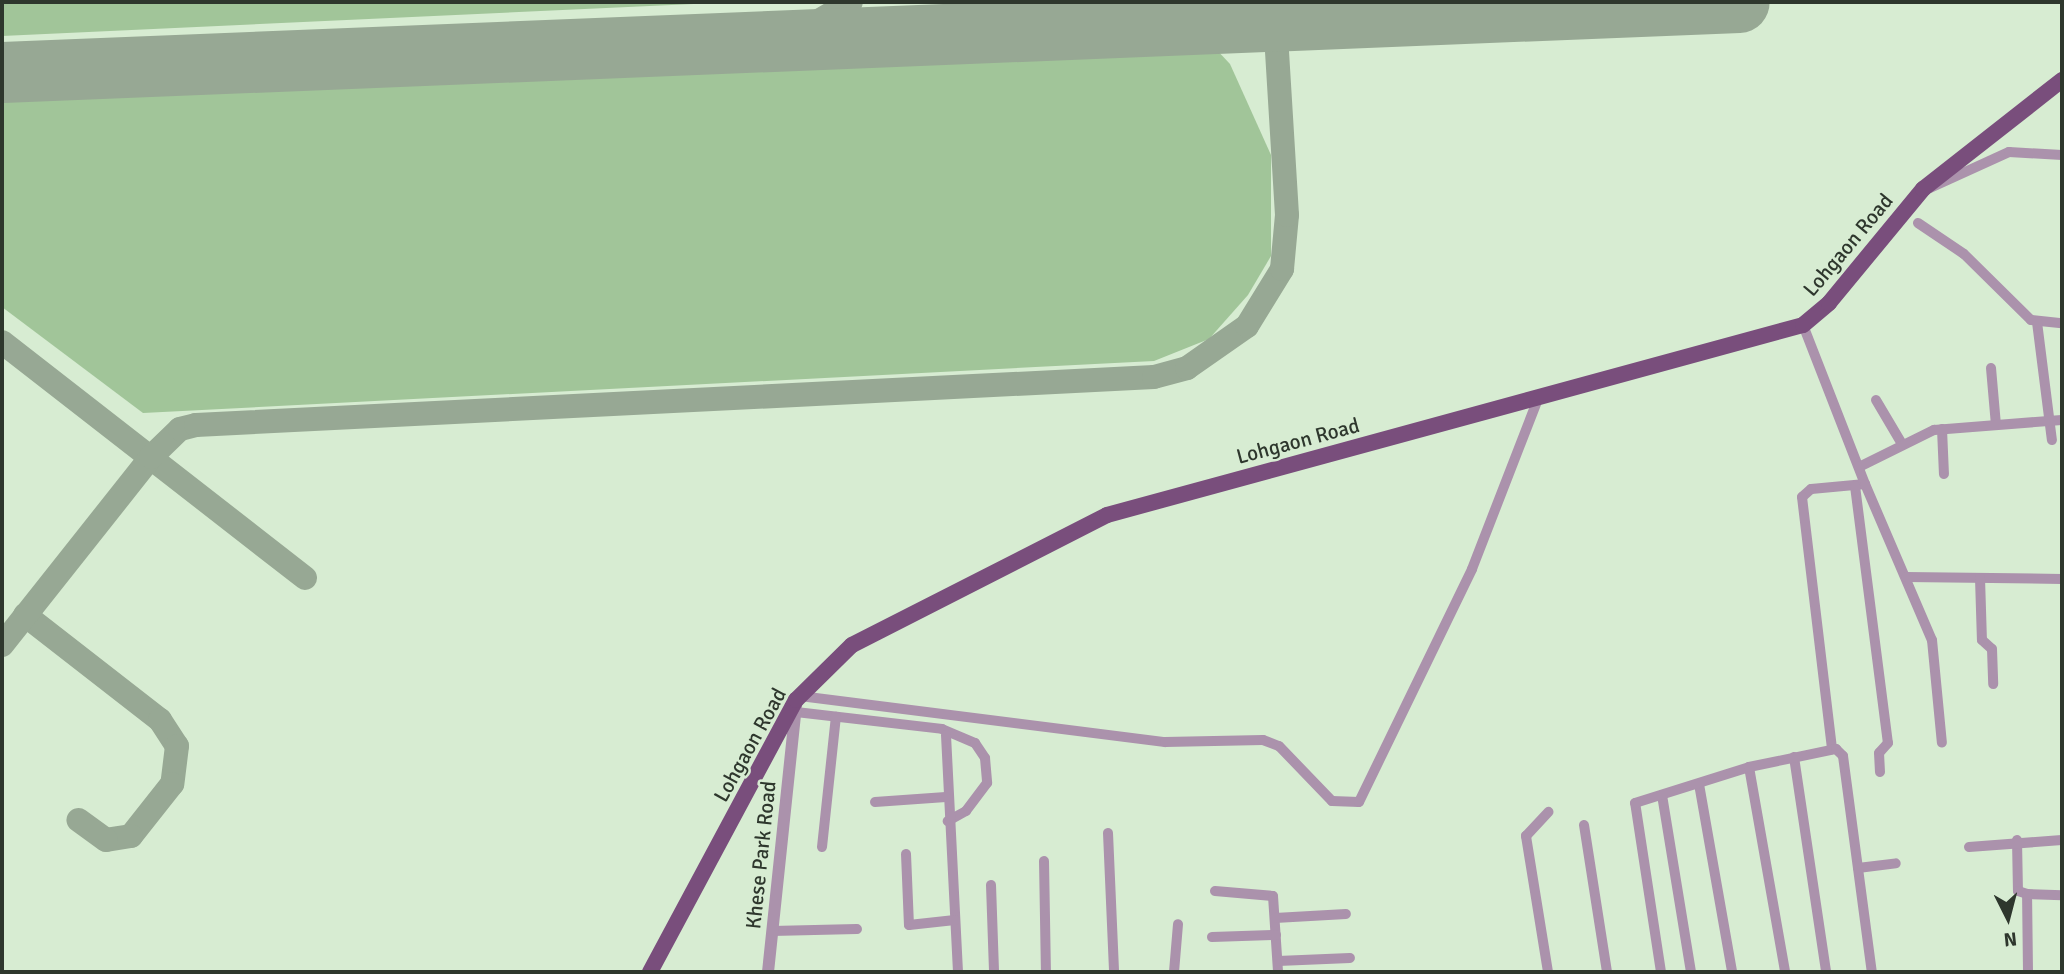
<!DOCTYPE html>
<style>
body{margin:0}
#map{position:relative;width:2064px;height:974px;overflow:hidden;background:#d7ecd2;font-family:Signika,sans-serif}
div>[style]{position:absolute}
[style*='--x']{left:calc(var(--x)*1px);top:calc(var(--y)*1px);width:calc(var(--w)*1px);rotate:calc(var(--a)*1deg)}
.green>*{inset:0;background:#a1c599}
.taxiway>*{height:24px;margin:-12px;padding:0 12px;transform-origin:12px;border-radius:12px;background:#97a894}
.runway>*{height:61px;margin:-30.5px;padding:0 30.5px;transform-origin:30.5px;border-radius:30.5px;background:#97a894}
.minor>*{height:10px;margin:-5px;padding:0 5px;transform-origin:5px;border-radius:5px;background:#ab92ac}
.tertiary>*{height:12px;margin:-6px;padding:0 6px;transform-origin:6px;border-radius:6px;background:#ab92ac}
.primary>*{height:16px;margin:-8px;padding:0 8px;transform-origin:8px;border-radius:8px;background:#794e7c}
span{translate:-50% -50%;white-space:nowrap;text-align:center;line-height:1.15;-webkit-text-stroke:5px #d7ecd2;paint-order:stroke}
.street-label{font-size:21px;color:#2e372d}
.frame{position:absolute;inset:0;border:4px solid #2e372d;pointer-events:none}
.north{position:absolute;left:1973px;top:883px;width:70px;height:70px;-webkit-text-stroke:5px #d7ecd2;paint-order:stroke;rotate:174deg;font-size:19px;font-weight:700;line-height:28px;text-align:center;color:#2e372d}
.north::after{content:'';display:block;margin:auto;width:24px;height:32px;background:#2e372d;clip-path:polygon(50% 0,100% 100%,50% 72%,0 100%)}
</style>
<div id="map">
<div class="green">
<i style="clip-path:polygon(2px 2px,737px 2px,2px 36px)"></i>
<i style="clip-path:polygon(1214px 47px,1230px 64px,1271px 155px,1271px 256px,1248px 295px,1209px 339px,1154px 361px,143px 413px,2px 307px,2px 98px)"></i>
</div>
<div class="taxiway">
<i style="--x:1548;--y:2;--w:7;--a:82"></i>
<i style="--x:839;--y:10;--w:37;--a:47"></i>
<i style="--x:1131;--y:26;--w:24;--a:-85"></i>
<i style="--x:786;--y:40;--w:75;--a:-30.3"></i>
<i style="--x:2;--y:342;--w:384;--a:37.9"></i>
<i style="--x:25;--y:615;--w:171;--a:37.9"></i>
<i style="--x:160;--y:720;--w:31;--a:57"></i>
<i style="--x:177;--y:746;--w:38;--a:97"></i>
<i style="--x:172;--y:784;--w:66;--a:128.3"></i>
<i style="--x:131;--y:836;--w:25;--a:171"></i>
<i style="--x:106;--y:840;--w:34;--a:-144"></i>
<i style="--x:2;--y:645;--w:240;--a:-51.6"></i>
<i style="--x:151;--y:457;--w:40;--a:-44"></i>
<i style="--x:180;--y:429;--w:16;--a:-14"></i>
<i style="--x:196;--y:425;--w:959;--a:-2.87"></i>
<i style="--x:1154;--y:377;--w:34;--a:-15"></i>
<i style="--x:1187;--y:368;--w:73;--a:-35"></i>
<i style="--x:1247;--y:326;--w:67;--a:-58.4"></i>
<i style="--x:1282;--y:269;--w:54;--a:-84.7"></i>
<i style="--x:1287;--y:215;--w:195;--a:-93.5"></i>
</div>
<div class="runway">
<i style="--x:2;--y:72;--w:1738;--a:-2.31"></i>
</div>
<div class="minor">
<i style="--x:1930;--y:188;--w:87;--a:-24.5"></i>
<i style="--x:2009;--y:152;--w:53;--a:3.2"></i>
<i style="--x:1918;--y:223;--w:55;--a:34"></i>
<i style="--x:1964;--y:254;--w:94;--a:44.6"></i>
<i style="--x:2031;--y:320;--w:31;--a:6"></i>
<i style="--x:2037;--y:322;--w:119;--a:82.8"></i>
<i style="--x:1803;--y:325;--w:171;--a:68.7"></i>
<i style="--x:1865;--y:484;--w:54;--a:174.7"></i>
<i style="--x:1811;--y:489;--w:12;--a:138"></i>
<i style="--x:1802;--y:497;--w:254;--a:83.2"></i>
<i style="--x:1991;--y:368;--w:57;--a:85"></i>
<i style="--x:1876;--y:400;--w:51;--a:59.4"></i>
<i style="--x:1942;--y:429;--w:45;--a:87.5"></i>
<i style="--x:1859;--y:467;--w:84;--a:-26.3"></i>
<i style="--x:1934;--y:430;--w:128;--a:-4.5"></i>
<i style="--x:1865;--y:484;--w:170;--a:66.8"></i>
<i style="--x:1932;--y:640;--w:103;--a:84.5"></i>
<i style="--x:1855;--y:486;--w:259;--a:82.7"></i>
<i style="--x:1888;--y:743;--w:13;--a:132"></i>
<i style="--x:1879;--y:753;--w:19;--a:87"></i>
<i style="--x:1906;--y:577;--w:156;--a:0.7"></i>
<i style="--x:1980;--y:578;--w:62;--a:88.2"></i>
<i style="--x:1982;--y:640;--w:13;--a:42"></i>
<i style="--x:1992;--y:649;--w:35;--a:88"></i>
<i style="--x:800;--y:696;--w:368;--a:7.2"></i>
<i style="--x:1165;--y:742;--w:98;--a:-1.2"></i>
<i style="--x:1263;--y:740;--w:17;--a:21"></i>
<i style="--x:1279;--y:746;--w:76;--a:46.1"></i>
<i style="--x:1332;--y:801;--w:27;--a:2"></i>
<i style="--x:1359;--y:802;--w:259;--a:-64.1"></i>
<i style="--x:1472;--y:569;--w:182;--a:-68.8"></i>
<i style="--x:796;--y:712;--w:147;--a:6.6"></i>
<i style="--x:942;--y:729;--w:36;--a:23"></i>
<i style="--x:975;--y:743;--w:18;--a:56"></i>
<i style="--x:985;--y:758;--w:25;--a:85"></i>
<i style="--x:987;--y:783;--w:35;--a:127"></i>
<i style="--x:966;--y:811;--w:21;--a:151"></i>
<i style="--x:946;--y:735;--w:237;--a:87.1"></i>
<i style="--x:1794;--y:757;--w:217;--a:81.5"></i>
<i style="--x:1749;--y:767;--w:208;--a:80"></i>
<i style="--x:1699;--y:784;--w:191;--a:80"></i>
<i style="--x:1662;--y:795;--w:179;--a:80.7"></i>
<i style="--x:875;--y:802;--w:71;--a:-4"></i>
<i style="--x:1584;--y:825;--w:149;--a:81.1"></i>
<i style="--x:1108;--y:833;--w:139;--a:87.5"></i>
<i style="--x:2017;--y:840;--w:51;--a:88.9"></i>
<i style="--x:2018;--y:891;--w:9;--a:18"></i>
<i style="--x:822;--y:847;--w:131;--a:-83.9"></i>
<i style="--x:1969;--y:847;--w:93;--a:-4.3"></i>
<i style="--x:906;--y:854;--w:71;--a:87.6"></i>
<i style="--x:909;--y:925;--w:46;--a:-6.2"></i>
<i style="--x:1044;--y:861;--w:111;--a:89"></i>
<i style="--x:1858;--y:868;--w:38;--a:-7"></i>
<i style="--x:991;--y:885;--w:87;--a:88"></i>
<i style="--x:1215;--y:891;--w:58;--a:4.9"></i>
<i style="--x:1273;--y:896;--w:76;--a:86.2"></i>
<i style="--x:1275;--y:918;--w:71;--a:-3.2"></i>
<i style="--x:772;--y:931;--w:85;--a:-1.3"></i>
<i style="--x:1212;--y:937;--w:64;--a:-1.8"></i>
<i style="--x:1278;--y:961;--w:72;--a:-2.4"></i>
<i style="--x:1174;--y:972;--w:48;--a:-85.2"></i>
<i style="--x:1548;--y:972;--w:138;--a:-99.2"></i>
<i style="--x:1526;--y:836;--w:33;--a:-47"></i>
<i style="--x:1661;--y:972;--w:171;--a:-98.7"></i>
<i style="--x:1635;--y:803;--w:120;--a:-17.5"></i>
<i style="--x:1749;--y:767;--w:89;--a:-11.7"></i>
<i style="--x:1836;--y:749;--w:10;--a:45"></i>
<i style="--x:1843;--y:756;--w:218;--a:82.4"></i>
<i style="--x:2028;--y:972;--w:78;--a:-90.7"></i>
<i style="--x:2027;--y:894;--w:35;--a:2"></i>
</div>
<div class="tertiary">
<i style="--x:768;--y:972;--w:269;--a:-84"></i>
</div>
<div class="primary">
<i style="--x:650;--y:972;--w:309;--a:-61.8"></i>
<i style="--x:796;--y:700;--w:78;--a:-44.5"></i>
<i style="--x:852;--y:645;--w:286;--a:-27"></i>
<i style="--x:1107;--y:515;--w:721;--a:-15.27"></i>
<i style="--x:1803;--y:325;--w:34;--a:-40"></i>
<i style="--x:1829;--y:303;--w:148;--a:-50.5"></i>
<i style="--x:1923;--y:189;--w:177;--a:-38.1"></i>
</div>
<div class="street-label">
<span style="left:1848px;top:245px;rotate:-50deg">Lohgaon Road</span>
<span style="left:1298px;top:441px;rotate:-15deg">Lohgaon Road</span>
<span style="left:750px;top:745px;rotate:-61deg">Lohgaon Road</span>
<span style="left:761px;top:855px;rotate:-84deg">Khese Park Road</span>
</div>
<div class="frame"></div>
<div class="north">N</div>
</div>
